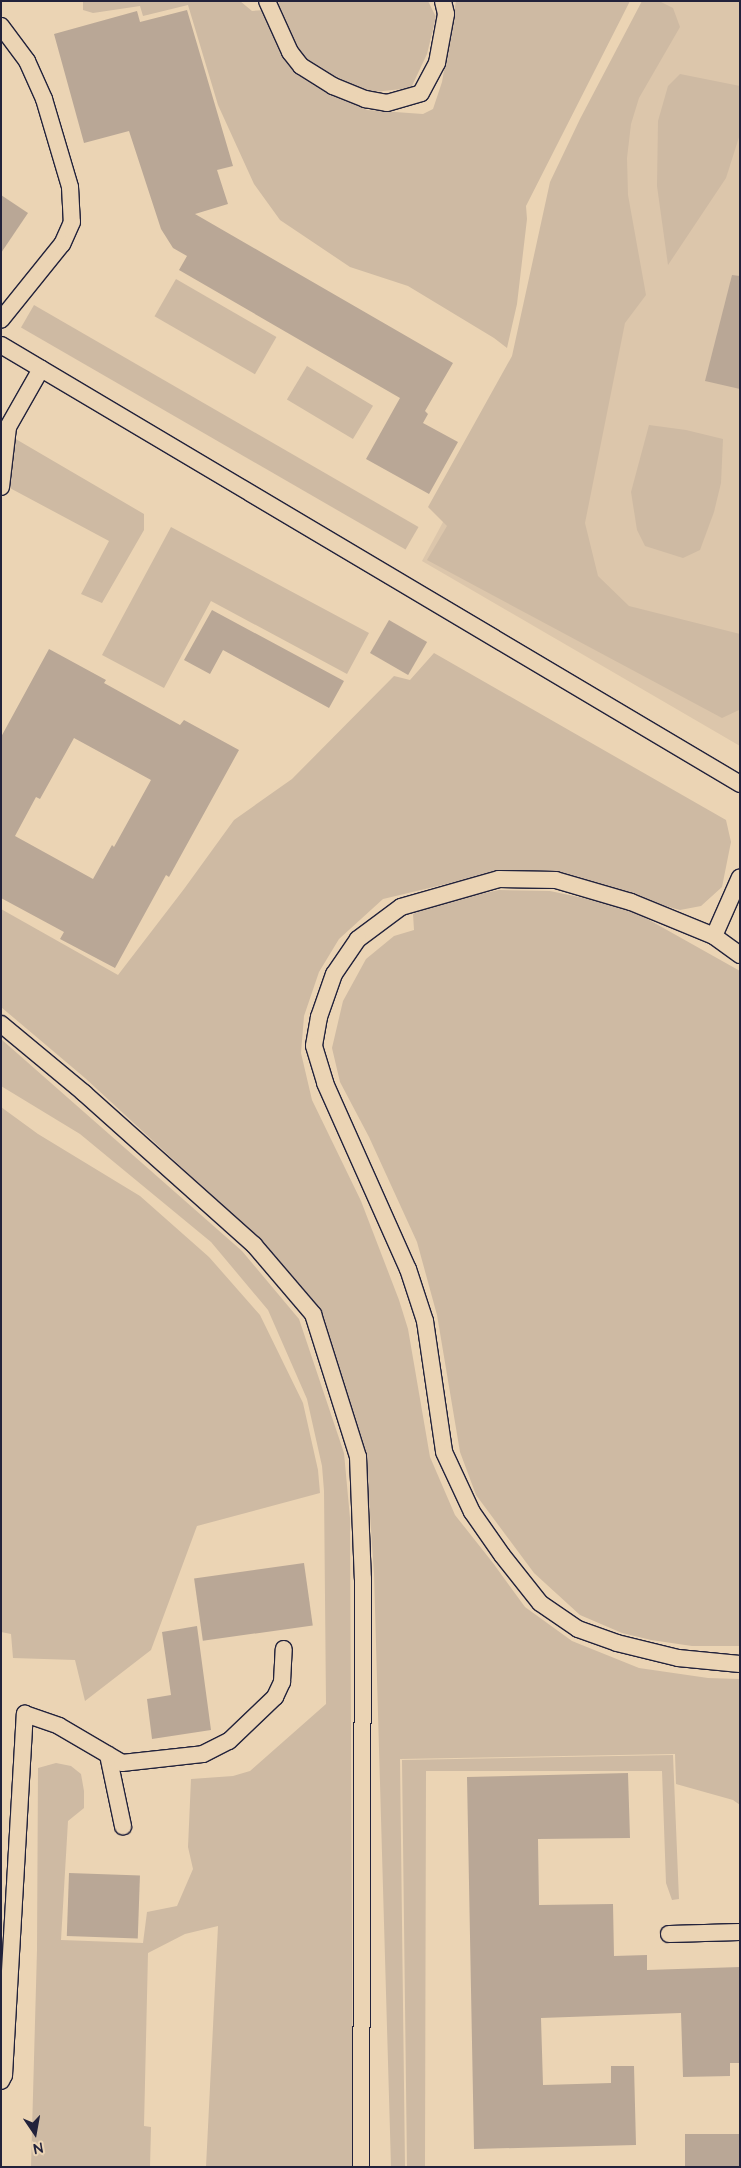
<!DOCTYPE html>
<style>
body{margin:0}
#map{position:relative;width:741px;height:2168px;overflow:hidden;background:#ebd4b4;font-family:"Architects Daughter",sans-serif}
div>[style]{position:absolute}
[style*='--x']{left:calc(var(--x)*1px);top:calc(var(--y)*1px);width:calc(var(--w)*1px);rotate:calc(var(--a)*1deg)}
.built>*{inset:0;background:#dcc6ab}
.green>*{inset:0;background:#cebaa3;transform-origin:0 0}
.building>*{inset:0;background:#b9a796;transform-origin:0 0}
.roads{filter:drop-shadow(1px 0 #22223b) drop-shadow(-1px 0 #22223b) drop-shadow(0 1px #22223b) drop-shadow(0 -1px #22223b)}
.service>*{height:16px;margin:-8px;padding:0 8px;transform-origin:8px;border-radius:8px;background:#ebd4b4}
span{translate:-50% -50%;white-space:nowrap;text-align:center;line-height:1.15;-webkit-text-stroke:5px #ebd4b4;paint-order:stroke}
.frame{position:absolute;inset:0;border:2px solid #22223b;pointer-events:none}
.north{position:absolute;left:10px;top:2108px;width:50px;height:50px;-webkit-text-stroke:4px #ebd4b4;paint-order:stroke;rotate:168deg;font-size:14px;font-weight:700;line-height:20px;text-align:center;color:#22223b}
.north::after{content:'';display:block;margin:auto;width:18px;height:22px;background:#22223b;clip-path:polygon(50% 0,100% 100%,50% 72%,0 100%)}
</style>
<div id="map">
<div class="built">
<i style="clip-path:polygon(658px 1px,740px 1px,740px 746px,422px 561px,505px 407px)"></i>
</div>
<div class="green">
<i style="clip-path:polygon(83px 1px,240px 1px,252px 11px,264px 10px,328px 92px,367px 110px,423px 114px,433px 109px,442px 82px,456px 1px,630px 1px,526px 206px,527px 219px,517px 304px,507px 348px,494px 338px,408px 286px,350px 267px,280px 220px,254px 184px,218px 105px,188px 5px,143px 16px,140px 6px,93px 13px,83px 10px)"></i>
<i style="clip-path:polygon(279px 1px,428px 1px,436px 17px,427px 54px,411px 88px,374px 92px,333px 79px,310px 65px,296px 51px,277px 9px)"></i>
<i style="clip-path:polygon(642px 1px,659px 1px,673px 8px,680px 27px,639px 98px,631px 124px,627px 158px,628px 195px,646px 295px,625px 323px,585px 523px,598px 576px,629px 606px,740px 634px,740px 706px,739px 710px,722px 718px,427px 560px,447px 526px,428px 507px,512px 356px,550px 182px,580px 119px)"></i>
<i style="clip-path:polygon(680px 74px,740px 86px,740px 134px,726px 178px,668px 265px,657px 186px,658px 121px,668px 86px)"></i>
<i style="left:176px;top:279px;width:116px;height:43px;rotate:30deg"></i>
<i style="left:34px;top:305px;width:444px;height:26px;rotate:30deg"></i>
<i style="left:307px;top:366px;width:77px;height:39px;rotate:31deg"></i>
<i style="clip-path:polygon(649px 425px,686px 430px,723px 439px,721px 483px,714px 512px,700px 550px,683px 558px,645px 546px,637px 530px,631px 492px)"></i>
<i style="clip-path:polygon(14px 438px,144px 514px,144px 530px,102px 603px,81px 594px,109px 541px,8px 487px)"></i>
<i style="clip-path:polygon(171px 527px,369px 633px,347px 674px,211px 601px,164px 688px,102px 655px)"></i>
<i style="clip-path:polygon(434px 653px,726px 820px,731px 842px,722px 887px,701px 906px,680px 910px,658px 904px,632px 893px,558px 873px,518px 870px,497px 872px,383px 899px,339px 939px,319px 972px,304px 1016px,301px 1053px,312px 1100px,361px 1201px,399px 1300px,408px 1329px,430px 1457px,455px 1515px,493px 1563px,525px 1607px,572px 1641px,639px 1668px,708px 1678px,740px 1679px,740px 1805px,733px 1800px,676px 1784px,675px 1754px,400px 1759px,405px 2167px,391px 2167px,374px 1574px,370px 1515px,364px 1457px,338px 1364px,317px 1305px,256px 1236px,85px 1078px,1px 1007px,1px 909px,118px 975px,184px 889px,234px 820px,292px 779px,394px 676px,410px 680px)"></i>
<i style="clip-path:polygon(499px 890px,550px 891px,626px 907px,740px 971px,740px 1646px,692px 1646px,651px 1640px,622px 1633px,580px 1615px,534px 1573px,476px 1495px,460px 1452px,437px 1315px,417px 1242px,369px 1137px,340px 1082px,332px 1048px,343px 1001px,366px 959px,394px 936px,414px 930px,413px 914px,439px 903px)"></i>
<i style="clip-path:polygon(1px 1039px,242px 1251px,299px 1319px,344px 1453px,350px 1518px,353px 2167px,206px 2167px,218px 1926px,185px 1934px,148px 1953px,144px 2126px,151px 2127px,150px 2167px,31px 2167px,37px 1950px,38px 1768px,56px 1763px,71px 1766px,81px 1774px,84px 1791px,84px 1808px,68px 1821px,61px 1940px,143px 1943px,147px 1912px,177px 1906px,193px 1869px,188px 1847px,191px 1779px,233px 1776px,250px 1771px,326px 1704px,324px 1491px,322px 1466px,307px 1399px,268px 1310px,211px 1242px,80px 1134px,1px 1086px)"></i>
<i style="clip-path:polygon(1px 1107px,38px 1134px,140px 1196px,209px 1257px,260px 1315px,303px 1403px,318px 1470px,320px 1493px,197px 1526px,151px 1650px,85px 1701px,75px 1660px,13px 1658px,11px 1634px,1px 1632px)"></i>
<i style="clip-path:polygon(673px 1755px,679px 1899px,672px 1900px,666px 1883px,662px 1771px,426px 1771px,425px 2167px,407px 2167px,402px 1760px)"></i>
</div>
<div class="building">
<i style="clip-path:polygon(187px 10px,233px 166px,217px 170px,228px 204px,195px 214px,453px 363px,425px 411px,428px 414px,423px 423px,458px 442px,429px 494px,366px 459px,400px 398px,179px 270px,187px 256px,173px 248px,161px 229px,129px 131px,84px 143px,54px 34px,137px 11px,140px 22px)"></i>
<i style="clip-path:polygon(1px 195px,28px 213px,1px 253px)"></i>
<i style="clip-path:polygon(732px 275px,740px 276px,740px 389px,705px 381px)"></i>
<i style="clip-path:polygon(212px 610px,344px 681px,329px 708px,223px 650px,210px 674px,184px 660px)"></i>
<i style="left:389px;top:620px;width:44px;height:38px;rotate:30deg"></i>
<i style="clip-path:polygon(evenodd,49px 649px,106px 680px,104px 683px,180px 725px,184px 720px,239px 750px,169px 877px,166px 875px,115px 968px,60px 939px,64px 932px,1px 898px,1px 737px,49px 649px,74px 738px,151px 780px,114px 847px,112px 845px,93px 879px,15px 836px,36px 797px,40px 799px,74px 738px)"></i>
<i style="left:304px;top:1563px;width:63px;height:111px;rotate:82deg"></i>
<i style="clip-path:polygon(197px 1626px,211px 1730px,152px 1739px,147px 1699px,171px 1695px,162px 1632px)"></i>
<i style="clip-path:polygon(628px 1773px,630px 1838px,538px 1839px,539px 1905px,613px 1904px,614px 1956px,647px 1955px,647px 1970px,740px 1967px,740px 2063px,730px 2063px,730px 2076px,683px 2077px,681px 2013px,541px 2018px,543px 2085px,611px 2083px,611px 2066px,634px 2066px,636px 2145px,474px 2149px,467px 1777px)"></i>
<i style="left:69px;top:1873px;width:71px;height:63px;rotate:2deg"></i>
<i style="left:685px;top:2134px;width:55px;height:33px"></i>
</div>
<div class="roads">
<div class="service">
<i style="--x:267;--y:1;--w:56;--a:65.7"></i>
<i style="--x:290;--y:52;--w:18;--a:52"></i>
<i style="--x:301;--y:66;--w:38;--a:32"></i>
<i style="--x:333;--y:86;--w:35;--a:22"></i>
<i style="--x:365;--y:99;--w:22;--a:10"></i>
<i style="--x:387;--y:103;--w:35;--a:-16"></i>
<i style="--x:421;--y:93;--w:34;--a:-62"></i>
<i style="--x:437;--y:63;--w:50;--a:-79.6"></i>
<i style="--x:446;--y:14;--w:13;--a:-103"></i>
<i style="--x:1;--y:26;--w:44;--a:53.4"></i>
<i style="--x:27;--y:61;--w:42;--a:65.9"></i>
<i style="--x:44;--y:99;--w:92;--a:73.5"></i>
<i style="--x:70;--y:187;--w:35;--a:87"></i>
<i style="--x:72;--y:222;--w:24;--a:114"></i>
<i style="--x:62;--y:244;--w:97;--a:128.8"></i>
<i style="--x:1;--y:345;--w:860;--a:30.71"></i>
<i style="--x:1;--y:487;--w:60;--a:-83.3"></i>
<i style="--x:8;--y:427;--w:67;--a:-60.4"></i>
<i style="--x:714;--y:936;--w:64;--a:-66.2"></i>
<i style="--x:740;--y:955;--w:32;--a:-144"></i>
<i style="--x:714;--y:936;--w:90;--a:-157.7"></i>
<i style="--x:631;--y:902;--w:78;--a:-163.7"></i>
<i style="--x:556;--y:880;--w:57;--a:-179"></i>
<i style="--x:499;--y:879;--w:102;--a:164.1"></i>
<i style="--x:401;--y:907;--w:54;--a:143.3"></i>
<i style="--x:358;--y:939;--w:42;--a:124.4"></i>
<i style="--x:334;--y:974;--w:46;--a:109.2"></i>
<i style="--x:319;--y:1017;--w:29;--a:100"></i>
<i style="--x:314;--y:1046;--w:39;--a:73"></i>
<i style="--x:325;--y:1083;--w:204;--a:66"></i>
<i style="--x:408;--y:1269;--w:55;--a:71.9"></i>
<i style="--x:425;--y:1321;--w:132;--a:81.7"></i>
<i style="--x:444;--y:1452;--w:66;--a:65"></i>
<i style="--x:472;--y:1512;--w:52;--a:55.1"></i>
<i style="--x:502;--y:1555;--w:61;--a:51.6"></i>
<i style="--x:540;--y:1603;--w:46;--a:34.4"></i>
<i style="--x:578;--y:1629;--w:41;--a:19.7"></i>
<i style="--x:617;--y:1643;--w:63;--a:13.8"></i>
<i style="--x:678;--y:1658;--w:62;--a:5.5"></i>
<i style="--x:1;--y:1024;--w:108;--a:39.7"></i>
<i style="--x:84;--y:1093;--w:228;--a:41.8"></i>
<i style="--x:254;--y:1245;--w:91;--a:49.5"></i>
<i style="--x:313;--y:1314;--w:150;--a:72.5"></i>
<i style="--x:358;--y:1457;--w:122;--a:87.7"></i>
<i style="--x:363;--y:1579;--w:588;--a:90.19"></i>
<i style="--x:108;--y:1755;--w:73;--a:78.1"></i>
<i style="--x:669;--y:1934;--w:71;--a:-1.6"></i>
<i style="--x:1;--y:2081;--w:7;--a:-63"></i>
<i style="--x:4;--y:2075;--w:362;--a:-86.7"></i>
<i style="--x:25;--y:1714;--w:36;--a:19"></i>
<i style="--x:59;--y:1726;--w:73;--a:30.4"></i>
<i style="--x:122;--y:1763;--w:81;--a:-6.3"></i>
<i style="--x:203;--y:1754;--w:29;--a:-27"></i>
<i style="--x:229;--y:1741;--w:64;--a:-43.7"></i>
<i style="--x:275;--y:1697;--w:17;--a:-65"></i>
<i style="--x:282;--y:1682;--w:33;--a:-87"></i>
</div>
</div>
<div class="frame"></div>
<div class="north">N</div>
</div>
